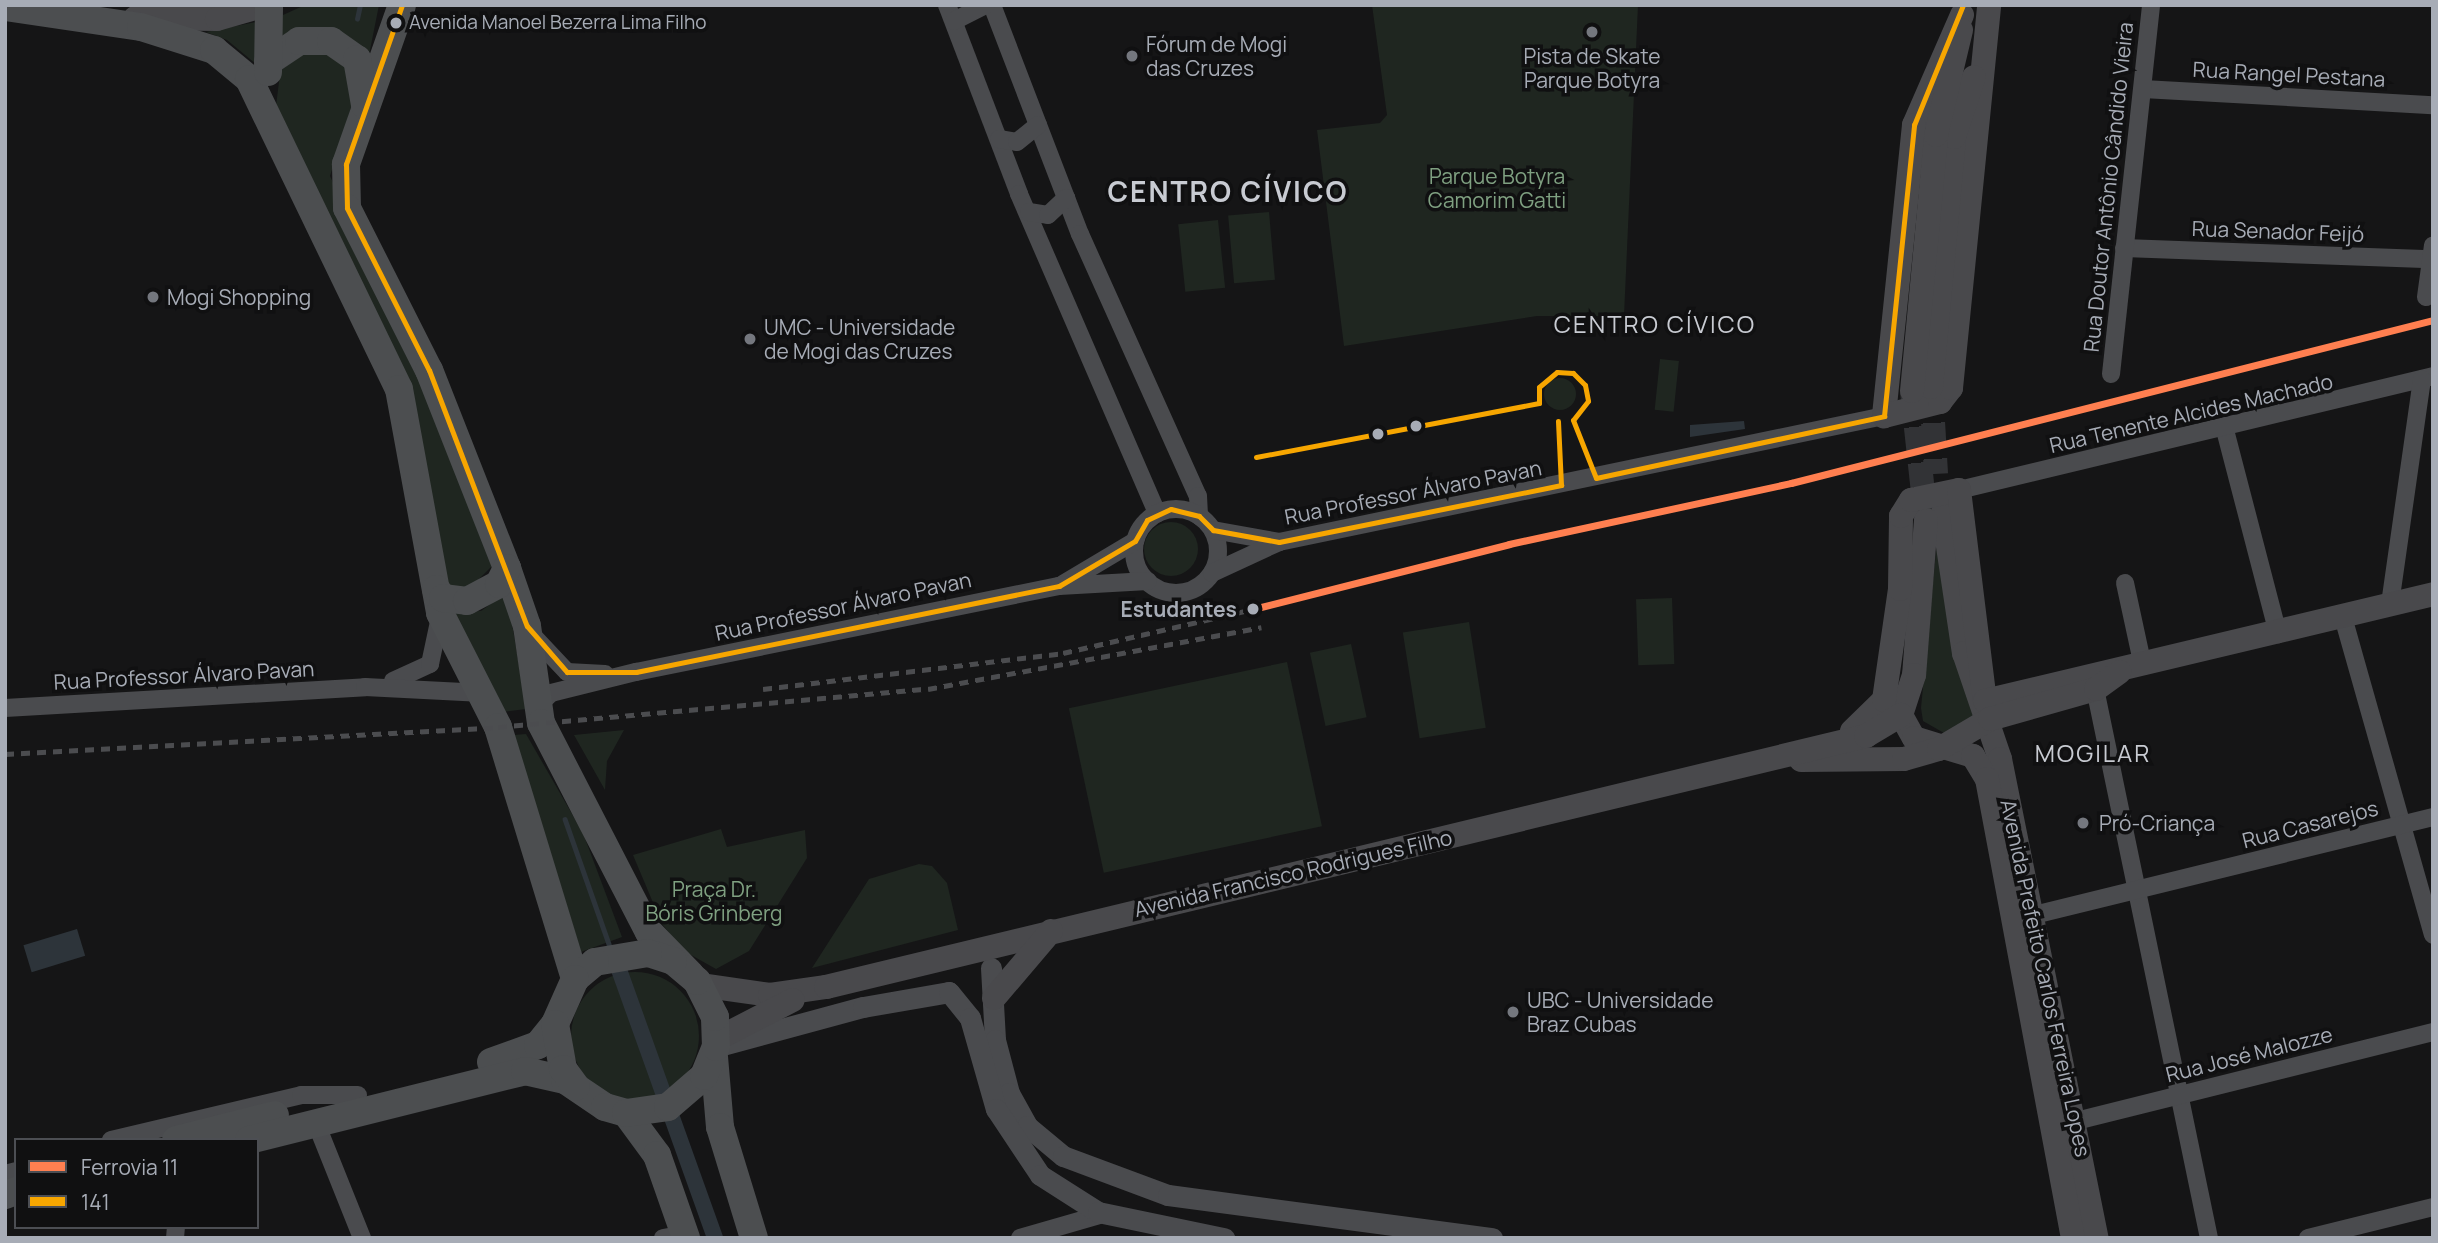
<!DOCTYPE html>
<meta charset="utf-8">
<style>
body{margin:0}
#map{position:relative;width:2438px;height:1243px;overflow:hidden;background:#151516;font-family:Manrope,sans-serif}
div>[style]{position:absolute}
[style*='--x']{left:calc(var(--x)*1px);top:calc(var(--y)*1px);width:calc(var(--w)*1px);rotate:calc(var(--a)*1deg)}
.green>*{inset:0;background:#1f2620;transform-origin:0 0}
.round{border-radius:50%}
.water>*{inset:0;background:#2d343a;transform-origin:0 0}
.stream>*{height:4.5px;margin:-2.25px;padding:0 2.25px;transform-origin:2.25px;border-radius:2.25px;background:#2d343a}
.canal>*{height:16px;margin:-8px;padding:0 8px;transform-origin:8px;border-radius:8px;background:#2d343a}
.secondary-tunnel>*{height:24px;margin-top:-12px;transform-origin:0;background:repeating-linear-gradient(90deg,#323336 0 24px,transparent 0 36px)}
.minor>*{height:18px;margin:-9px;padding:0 9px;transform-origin:9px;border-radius:9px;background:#4a4b4e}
.minor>.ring{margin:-9px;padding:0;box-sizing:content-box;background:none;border:18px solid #4a4b4e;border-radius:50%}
.tertiary>*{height:21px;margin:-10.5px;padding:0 10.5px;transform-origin:10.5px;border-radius:10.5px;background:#4a4b4e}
.secondary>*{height:24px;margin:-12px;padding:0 12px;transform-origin:12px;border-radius:12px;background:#49494c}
.primary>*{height:28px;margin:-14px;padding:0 14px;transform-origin:14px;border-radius:14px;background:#4c4e50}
.rail>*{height:4.5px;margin-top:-2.25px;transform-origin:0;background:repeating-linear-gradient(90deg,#4b4c4f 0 9px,transparent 0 16px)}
.bus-1>*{height:5px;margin:-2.5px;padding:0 2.5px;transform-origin:2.5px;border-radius:2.5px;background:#f7a600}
.rail-1>*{height:7px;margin:-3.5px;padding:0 3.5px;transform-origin:3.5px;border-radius:3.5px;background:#ff7f50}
.dots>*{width:19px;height:19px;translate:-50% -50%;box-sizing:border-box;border:4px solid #101011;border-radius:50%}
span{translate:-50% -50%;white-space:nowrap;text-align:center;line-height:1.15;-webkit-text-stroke:7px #101011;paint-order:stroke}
.bus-label{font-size:19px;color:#a7acb6}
.left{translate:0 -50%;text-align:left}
.poi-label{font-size:21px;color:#a7acb6}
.street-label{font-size:21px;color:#a7acb6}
.park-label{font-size:21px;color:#7fa081}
.stop-label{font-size:21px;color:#a7acb6;font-weight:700}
.right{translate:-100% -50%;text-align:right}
.quarter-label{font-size:24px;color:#c8cbd2;letter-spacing:2px}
.district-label{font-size:28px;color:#c8cbd2;font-weight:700;letter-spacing:2px}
.frame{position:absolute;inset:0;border:7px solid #a7acb6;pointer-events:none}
.legend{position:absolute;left:14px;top:1138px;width:245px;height:91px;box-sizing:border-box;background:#101011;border:2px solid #4c4e53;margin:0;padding:9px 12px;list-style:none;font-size:21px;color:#a7acb6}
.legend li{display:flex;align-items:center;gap:14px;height:35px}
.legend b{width:35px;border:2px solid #4c4e53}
</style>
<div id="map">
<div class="green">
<i style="clip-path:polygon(305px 5px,379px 5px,368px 60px,279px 40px,283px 15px)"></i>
<i style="clip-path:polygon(1372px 5px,1638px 5px,1624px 316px,1537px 316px,1344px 346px,1317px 130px,1380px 123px,1387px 115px)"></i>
<i style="clip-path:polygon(261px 21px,261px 68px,227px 40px,206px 32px)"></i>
<i style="clip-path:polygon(312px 48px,344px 61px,355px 95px,330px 176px,426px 387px,494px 564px,473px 585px,453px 589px,443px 581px,414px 397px,276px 106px,281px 66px)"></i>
<i style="left:1269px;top:212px;width:68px;height:41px;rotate:85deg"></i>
<i style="left:1218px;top:220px;width:68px;height:40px;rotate:84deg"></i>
<i style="left:1660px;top:359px;width:19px;height:51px;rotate:6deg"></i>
<i class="round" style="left:1544px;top:378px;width:32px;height:32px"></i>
<i class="round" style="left:1144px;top:522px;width:54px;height:54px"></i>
<i style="clip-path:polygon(1938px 531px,1978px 717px,1944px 733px,1923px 721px,1921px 708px)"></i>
<i style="clip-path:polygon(507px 592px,526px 709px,503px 712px,450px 612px,481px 611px)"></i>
<i style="left:1672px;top:598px;width:66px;height:36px;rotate:88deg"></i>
<i style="left:1469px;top:622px;width:107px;height:67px;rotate:81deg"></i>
<i style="left:1351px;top:644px;width:75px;height:42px;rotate:78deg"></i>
<i style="left:1287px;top:662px;width:168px;height:223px;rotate:78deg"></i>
<i style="clip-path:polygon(624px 730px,607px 761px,605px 790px,574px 735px)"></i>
<i style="clip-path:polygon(526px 734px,583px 833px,622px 937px,581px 952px,514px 735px)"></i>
<i style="clip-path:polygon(721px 829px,727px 847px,805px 830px,807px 858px,749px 951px,716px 969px,684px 951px,662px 924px,633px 855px)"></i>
<i style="clip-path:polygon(919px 864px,932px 866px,947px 883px,958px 930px,812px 968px,869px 879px)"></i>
<i class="round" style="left:571px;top:972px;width:128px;height:128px"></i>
</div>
<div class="water">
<i style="clip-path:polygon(1744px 421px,1745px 429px,1690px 437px,1690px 425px)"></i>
<i style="left:77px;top:929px;width:28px;height:56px;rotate:73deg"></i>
</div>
<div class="stream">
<i style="--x:357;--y:19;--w:14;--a:-78"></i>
<i style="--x:565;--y:819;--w:136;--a:70.6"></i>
</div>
<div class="canal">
<i style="--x:617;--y:964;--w:291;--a:70.3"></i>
</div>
<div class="secondary-tunnel">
<i style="--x:1931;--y:387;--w:87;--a:86.7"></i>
<i style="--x:1912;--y:391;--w:129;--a:83.8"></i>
</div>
<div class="minor">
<i style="--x:947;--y:5;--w:202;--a:69.1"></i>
<i style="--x:1019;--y:194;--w:348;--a:66.6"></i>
<i style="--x:992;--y:5;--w:245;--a:69"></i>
<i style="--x:1080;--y:234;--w:287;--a:65.8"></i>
<i style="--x:1198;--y:496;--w:20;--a:87"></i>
<i style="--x:954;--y:21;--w:36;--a:-27"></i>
<i style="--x:2143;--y:89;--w:290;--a:3.2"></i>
<i style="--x:999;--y:139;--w:18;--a:9"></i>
<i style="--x:1017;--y:142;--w:27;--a:-39"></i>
<i style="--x:1029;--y:212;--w:19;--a:9"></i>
<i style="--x:1048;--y:215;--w:25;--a:-43"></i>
<i style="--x:2124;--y:248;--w:307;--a:2.1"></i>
<i style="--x:2426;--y:297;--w:52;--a:-82.3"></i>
<i style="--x:2111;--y:374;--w:371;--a:-83.8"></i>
<i style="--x:2225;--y:430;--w:211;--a:75.4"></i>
<i style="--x:1959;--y:490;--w:488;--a:-13.5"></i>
<i class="ring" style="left:1134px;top:509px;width:66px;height:66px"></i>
<i style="--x:1213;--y:530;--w:67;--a:10.3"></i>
<i style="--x:1212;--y:573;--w:74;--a:-24.8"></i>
<i style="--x:1279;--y:542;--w:618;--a:-11.76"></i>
<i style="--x:2125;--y:583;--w:85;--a:77.8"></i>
<i style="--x:1063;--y:584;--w:84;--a:-30.8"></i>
<i style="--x:2390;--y:604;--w:227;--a:-81.9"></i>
<i style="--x:2343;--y:617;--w:330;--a:74.2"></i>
<i style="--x:534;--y:637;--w:48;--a:46.7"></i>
<i style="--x:567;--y:672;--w:38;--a:3"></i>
<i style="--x:2093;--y:679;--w:571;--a:78.28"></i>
<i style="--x:393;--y:681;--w:41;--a:-24.7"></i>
<i style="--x:430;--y:664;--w:48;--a:-78"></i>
<i style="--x:5;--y:708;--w:361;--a:-3.3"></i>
<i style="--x:365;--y:687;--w:118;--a:2.9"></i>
<i style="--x:536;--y:708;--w:21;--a:-45"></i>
<i style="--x:551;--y:693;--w:88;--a:-13.9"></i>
<i style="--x:636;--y:672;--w:432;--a:-11.5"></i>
<i style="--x:1059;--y:586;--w:89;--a:-3.2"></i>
<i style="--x:2034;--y:915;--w:411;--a:-13.8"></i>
<i style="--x:2076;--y:1121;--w:368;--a:-14"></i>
<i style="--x:316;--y:1123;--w:124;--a:68.2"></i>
<i style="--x:111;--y:1140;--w:195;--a:-13.3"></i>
<i style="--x:301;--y:1095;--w:57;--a:0"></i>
<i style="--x:5;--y:1174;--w:11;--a:-15"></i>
<i style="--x:175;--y:1238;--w:11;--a:-85"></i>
<i style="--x:663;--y:1238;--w:22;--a:-10"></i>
<i style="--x:1020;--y:1238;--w:86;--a:-16.1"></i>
<i style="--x:2308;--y:1238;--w:129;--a:-13.9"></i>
</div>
<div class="tertiary">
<i style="--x:991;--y:968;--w:72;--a:86.8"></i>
<i style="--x:995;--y:1040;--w:55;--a:75.2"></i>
<i style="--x:1009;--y:1093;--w:38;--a:61"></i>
<i style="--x:1027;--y:1126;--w:47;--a:39.8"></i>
<i style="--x:1063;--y:1156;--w:112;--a:20.4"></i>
<i style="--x:1168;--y:1195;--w:327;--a:7.6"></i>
<i style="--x:722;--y:1045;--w:146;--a:-15.1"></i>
<i style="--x:863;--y:1007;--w:87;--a:-9.9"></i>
<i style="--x:949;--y:992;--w:33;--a:51"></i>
<i style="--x:970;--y:1018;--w:95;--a:74.1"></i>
<i style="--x:996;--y:1109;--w:79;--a:56.3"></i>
<i style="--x:1040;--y:1175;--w:69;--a:32.5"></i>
<i style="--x:1098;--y:1212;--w:129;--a:11.7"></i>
</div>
<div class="secondary">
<i style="--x:1962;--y:15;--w:120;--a:113.6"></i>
<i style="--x:1914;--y:125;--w:293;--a:95.9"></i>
<i style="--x:1884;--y:416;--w:58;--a:-14"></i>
<i style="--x:1940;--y:402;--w:18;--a:-52"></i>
<i style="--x:1951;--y:388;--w:385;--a:-84.3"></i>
<i style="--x:135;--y:18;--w:82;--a:0.7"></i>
<i style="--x:217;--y:19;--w:51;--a:-15.9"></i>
<i style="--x:1931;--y:387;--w:251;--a:-84.7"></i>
<i style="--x:1954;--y:137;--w:63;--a:-71.6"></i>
<i style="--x:1912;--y:391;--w:257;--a:-84.6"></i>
<i style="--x:1936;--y:135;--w:108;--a:-76.6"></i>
<i style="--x:1943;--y:513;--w:142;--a:81.5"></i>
<i style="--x:1964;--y:653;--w:112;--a:71.2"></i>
<i style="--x:2000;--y:759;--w:489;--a:78.6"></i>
<i style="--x:1926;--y:520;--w:155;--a:94.4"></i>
<i style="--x:1914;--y:675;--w:42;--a:108"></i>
<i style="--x:1901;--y:715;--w:26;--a:61"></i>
<i style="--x:1914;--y:738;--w:62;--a:17"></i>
<i style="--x:1973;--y:756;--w:27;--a:59"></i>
<i style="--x:1987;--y:779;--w:467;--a:79.4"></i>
<i style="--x:1852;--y:731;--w:45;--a:-44.1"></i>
<i style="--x:1884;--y:700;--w:112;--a:-81.8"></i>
<i style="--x:1900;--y:589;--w:73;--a:-89.2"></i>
<i style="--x:1901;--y:516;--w:19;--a:-58"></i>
<i style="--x:1911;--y:500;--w:49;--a:-11.8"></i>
<i style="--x:1959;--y:490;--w:213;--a:83"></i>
<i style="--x:1985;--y:701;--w:461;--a:-13.4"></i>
<i style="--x:1801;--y:760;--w:103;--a:-0.6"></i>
<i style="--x:1904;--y:759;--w:36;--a:-16"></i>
<i style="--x:1939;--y:749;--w:59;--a:-30.5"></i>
<i style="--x:1990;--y:719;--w:110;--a:-15.8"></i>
<i style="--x:2096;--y:689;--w:29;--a:-36"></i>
<i style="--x:700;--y:985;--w:71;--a:8.1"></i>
<i style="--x:770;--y:995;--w:57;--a:-8.1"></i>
<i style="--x:826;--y:987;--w:1070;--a:-13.57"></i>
<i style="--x:1866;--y:736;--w:41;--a:-31"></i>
<i style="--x:994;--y:998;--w:88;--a:-49.6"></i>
<i style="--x:717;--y:1039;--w:85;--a:-27.2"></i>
</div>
<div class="primary">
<i style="--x:402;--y:5;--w:169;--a:109.4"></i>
<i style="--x:346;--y:164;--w:44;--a:88.7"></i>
<i style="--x:347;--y:208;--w:182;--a:63.2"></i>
<i style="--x:429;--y:370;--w:213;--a:68.5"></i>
<i style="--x:507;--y:568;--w:61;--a:71"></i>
<i style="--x:527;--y:626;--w:98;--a:81.8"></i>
<i style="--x:541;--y:723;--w:235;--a:62.7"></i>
<i style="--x:649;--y:932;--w:59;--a:45.7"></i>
<i style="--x:5;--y:7;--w:137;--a:8.4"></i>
<i style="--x:141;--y:27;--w:77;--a:17.5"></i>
<i style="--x:214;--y:50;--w:45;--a:39.6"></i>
<i style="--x:249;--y:79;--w:344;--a:64.2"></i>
<i style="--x:399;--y:389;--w:228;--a:79.6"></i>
<i style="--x:440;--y:613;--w:128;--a:63"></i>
<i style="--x:498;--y:727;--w:264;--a:73"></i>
<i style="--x:268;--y:62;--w:37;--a:-34"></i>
<i style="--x:299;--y:41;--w:32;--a:0"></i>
<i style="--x:331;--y:41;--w:32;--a:35"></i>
<i style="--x:357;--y:59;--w:47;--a:80.1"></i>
<i style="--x:268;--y:72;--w:67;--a:-89.1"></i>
<i style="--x:436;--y:589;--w:11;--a:52"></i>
<i style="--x:443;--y:598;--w:24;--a:7"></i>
<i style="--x:467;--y:601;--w:36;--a:-28"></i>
<i style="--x:499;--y:584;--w:18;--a:-63"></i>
<i style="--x:714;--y:1057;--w:70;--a:85.1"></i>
<i style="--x:720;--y:1127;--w:116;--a:73"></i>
<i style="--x:491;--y:1062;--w:50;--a:-19.9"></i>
<i style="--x:538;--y:1045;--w:27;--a:-51"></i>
<i style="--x:626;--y:1113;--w:52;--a:53.6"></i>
<i style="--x:657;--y:1155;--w:88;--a:70.7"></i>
<i style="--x:176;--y:1140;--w:102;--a:-14.2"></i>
<i style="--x:249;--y:1140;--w:284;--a:-14"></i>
<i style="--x:525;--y:1071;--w:41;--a:12.7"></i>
<i style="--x:565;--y:1080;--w:48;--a:34"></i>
<i style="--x:605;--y:1107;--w:22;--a:16"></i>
<i style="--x:626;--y:1113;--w:42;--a:-8.1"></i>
<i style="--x:668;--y:1107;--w:48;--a:-40.7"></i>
<i style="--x:704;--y:1076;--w:31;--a:-68"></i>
<i style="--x:716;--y:1047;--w:30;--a:-92"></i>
<i style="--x:715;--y:1017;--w:40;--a:-116.6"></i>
<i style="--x:697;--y:981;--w:31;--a:-140"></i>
<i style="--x:673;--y:961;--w:26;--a:-162"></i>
<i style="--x:648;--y:953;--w:54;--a:170.4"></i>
<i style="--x:595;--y:962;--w:26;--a:140"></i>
<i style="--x:575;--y:979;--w:49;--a:114"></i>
<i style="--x:555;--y:1024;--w:46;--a:79.9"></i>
<i style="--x:563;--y:1069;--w:22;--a:54"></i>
<i style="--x:5;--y:1195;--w:12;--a:-20"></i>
</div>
<div class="rail">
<i style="--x:763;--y:689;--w:302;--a:-6.8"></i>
<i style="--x:1063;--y:653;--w:195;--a:-13"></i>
<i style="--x:5;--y:754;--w:494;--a:-3.1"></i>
<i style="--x:498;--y:727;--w:432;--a:-5.1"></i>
<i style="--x:928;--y:689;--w:339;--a:-10.5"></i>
</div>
<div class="bus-1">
<i style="--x:402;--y:5;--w:169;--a:109.4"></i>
<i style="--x:346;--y:164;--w:44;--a:88.7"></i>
<i style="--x:347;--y:208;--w:182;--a:63.2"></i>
<i style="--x:429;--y:370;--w:274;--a:69.1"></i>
<i style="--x:527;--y:626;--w:61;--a:49"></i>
<i style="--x:567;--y:672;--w:69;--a:0"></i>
<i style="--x:636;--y:672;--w:432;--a:-11.5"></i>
<i style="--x:1059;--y:586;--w:88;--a:-30.6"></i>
<i style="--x:1135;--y:541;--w:24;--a:-60"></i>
<i style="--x:1147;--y:520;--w:26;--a:-25"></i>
<i style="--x:1171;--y:509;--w:29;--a:14"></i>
<i style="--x:1199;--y:516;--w:20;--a:45"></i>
<i style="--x:1213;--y:530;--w:67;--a:10.3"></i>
<i style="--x:1279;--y:542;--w:288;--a:-11.4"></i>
<i style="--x:1561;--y:485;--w:64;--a:-92.7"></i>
<i style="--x:1256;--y:457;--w:288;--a:-10.8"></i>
<i style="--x:1539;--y:403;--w:16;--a:-90"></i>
<i style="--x:1539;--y:387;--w:23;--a:-40"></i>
<i style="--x:1557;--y:372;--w:16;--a:4"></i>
<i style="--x:1573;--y:373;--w:17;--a:45"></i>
<i style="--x:1585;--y:385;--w:16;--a:79"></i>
<i style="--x:1588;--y:401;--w:24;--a:128"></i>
<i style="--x:1573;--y:420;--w:62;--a:68.4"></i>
<i style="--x:1596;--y:478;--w:295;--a:-12.1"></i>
<i style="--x:1884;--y:416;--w:293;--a:-84.1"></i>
<i style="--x:1914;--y:125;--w:130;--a:-67.8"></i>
</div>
<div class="rail-1">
<i style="--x:1253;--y:609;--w:264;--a:-14.2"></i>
<i style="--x:1509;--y:544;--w:289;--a:-12.2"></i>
<i style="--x:1791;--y:483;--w:662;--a:-14.25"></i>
</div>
<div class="dots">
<i style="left:396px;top:23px;background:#a7acb6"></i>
<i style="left:1592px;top:32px;background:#74777e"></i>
<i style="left:1132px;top:56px;background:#74777e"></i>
<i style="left:153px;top:297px;background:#74777e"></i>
<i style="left:750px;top:339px;background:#74777e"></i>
<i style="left:1416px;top:426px;background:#a7acb6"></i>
<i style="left:1378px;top:434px;background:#a7acb6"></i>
<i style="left:1253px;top:609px;background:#a7acb6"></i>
<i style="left:2083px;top:823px;background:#74777e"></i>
<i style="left:1513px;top:1012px;background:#74777e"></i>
</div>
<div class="bus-label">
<span class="left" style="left:409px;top:23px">Avenida Manoel Bezerra Lima Filho</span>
</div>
<div class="poi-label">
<span class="left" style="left:1146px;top:56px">Fórum de Mogi<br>das Cruzes</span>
<span style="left:1592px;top:68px">Pista de Skate<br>Parque Botyra</span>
<span class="left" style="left:167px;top:297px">Mogi Shopping</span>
<span class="left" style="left:764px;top:339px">UMC - Universidade<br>de Mogi das Cruzes</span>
<span class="left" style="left:2099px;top:823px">Pró-Criança</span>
<span class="left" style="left:1527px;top:1012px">UBC - Universidade<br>Braz Cubas</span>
</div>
<div class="street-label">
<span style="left:2289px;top:74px;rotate:3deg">Rua Rangel Pestana</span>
<span style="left:2108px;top:187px;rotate:-84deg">Rua Doutor Antônio Cândido Vieira</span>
<span style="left:2278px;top:231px;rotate:2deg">Rua Senador Feijó</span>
<span style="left:2191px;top:413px;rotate:-13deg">Rua Tenente Alcides Machado</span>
<span style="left:1413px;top:492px;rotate:-11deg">Rua Professor Álvaro Pavan</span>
<span style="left:843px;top:606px;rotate:-12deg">Rua Professor Álvaro Pavan</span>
<span style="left:184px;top:675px;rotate:-3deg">Rua Professor Álvaro Pavan</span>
<span style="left:2310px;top:824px;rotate:-14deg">Rua Casarejos</span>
<span style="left:1293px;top:873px;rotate:-13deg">Avenida Francisco Rodrigues Filho</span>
<span style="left:2046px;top:978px;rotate:78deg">Avenida Prefeito Carlos Ferreira Lopes</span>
<span style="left:2249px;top:1054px;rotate:-14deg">Rua José Malozze</span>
</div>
<div class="park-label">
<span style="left:1497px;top:188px">Parque Botyra<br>Camorim Gatti</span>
<span style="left:714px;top:901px">Praça Dr.<br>Bóris Grinberg</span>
</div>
<div class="stop-label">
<span class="right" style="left:1237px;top:609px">Estudantes</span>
</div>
<div class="quarter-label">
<span style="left:1655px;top:324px">CENTRO CÍVICO</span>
<span style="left:2093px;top:753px">MOGILAR</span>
</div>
<div class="district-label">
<span style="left:1228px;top:191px">CENTRO CÍVICO</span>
</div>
<div class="frame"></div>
<ul class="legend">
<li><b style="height:9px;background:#ff7f50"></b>Ferrovia 11</li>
<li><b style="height:9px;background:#f7a600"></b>141</li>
</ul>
</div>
